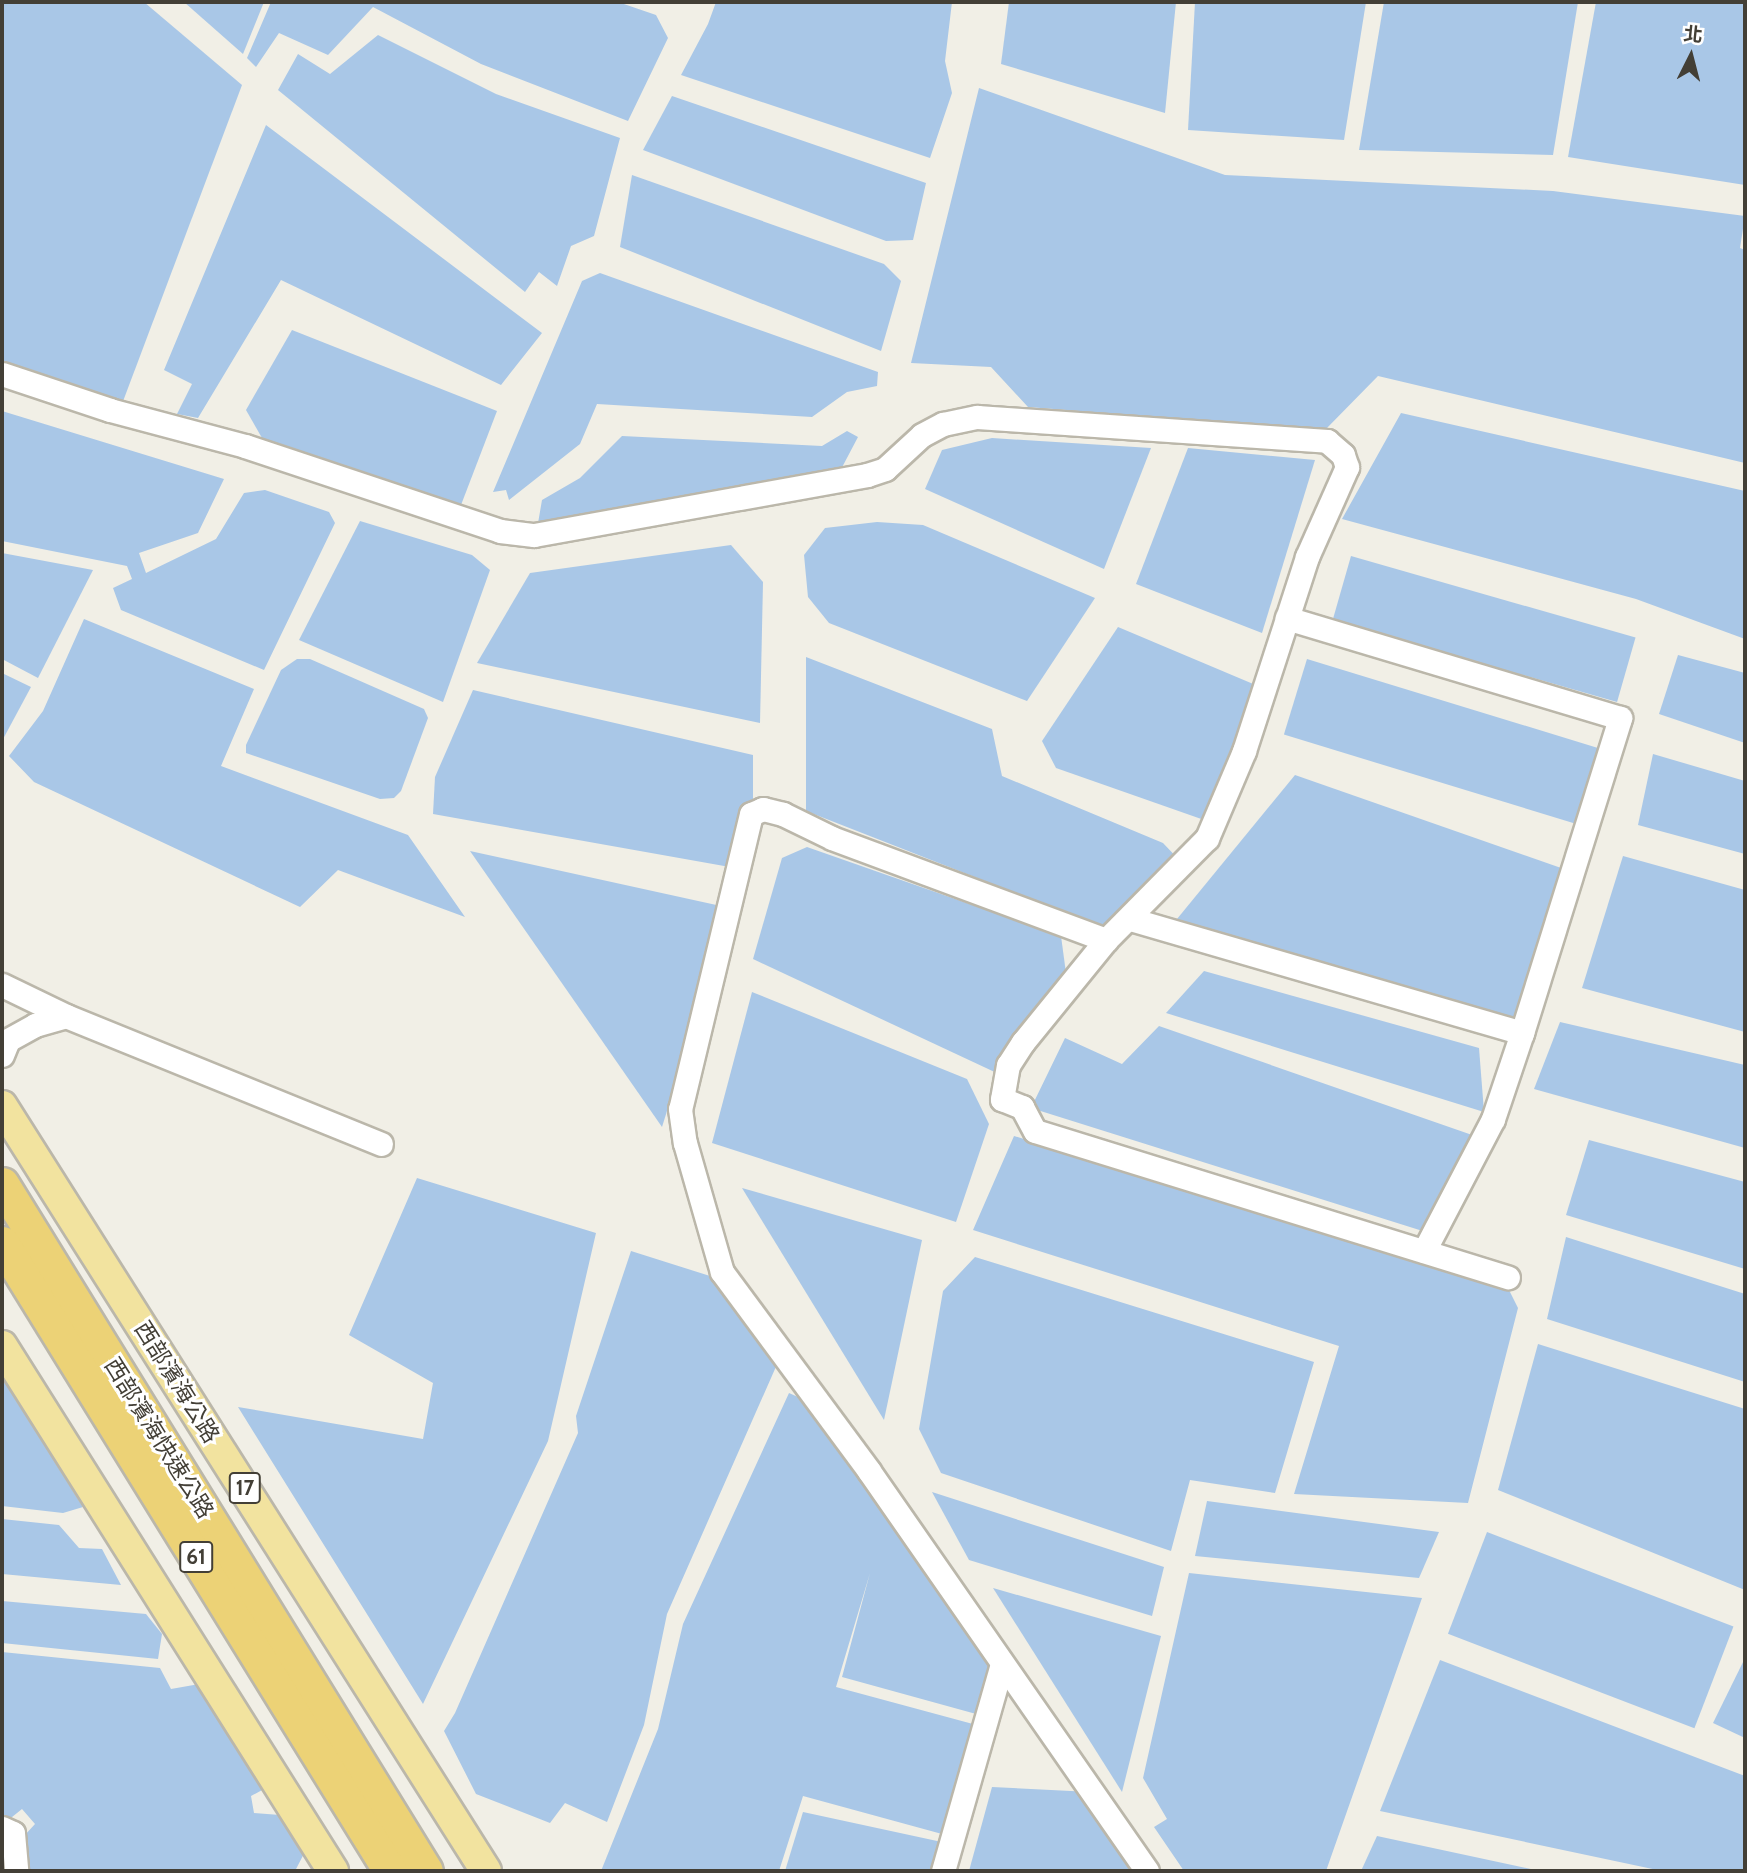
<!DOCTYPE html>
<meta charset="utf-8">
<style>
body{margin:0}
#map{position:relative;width:1747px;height:1873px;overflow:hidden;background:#f1efe6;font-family:Cabin,"Noto Sans TC",sans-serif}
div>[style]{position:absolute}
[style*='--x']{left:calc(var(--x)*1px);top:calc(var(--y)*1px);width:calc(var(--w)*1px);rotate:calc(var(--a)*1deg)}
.water>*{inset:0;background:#a9c7e7;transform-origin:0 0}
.roads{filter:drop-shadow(2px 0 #bbb7aa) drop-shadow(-2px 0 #bbb7aa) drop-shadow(0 2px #bbb7aa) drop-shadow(0 -2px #bbb7aa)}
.minor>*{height:23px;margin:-11.5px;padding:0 11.5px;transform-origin:11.5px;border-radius:11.5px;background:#fff}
.major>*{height:30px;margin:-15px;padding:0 15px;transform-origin:15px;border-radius:15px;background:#f2e39f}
.highway>*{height:33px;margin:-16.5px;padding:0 16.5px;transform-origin:16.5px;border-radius:16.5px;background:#ecd276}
span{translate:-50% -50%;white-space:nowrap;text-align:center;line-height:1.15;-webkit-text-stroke:6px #fff;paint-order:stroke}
.shield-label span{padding:2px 5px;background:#fff;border:2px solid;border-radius:5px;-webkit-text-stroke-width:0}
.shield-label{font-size:21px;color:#433f36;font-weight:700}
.street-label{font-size:23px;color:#433f36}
.frame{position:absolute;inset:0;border:4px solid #433f36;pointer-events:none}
.north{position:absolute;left:1656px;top:21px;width:70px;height:70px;-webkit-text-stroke:5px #fff;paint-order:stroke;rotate:6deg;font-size:19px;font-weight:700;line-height:28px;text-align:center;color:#433f36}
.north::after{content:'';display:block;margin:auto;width:24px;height:32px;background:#433f36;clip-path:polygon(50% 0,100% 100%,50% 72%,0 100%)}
</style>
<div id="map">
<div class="water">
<i style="clip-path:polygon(2px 2px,144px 2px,242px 85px,122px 404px,2px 364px)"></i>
<i style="clip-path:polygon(184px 2px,264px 2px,243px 54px)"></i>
<i style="clip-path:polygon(271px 2px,618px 2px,656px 15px,668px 38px,628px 121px,481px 64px,373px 7px,328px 55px,279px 33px,256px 67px,247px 58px)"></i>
<i style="clip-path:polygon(716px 2px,952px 2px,945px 61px,952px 93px,930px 158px,681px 75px,708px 24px)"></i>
<i style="clip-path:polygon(1009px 2px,1176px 2px,1165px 113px,1001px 64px)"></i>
<i style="clip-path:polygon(1195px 2px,1366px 2px,1344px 140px,1188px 130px)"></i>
<i style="clip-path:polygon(1384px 2px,1578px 2px,1553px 155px,1359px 150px)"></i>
<i style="clip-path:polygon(1596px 2px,1745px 2px,1745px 185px,1568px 157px)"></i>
<i style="clip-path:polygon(378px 35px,496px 94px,620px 138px,594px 236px,571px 246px,557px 286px,539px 272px,525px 292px,278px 90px,298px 54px,330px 74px)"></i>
<i style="clip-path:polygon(979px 88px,1225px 175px,1553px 191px,1745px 216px,1740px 248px,1745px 250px,1745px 463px,1378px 376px,1325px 430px,1028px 407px,991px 367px,911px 363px)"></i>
<i style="clip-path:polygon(672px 96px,926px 183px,913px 240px,886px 241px,643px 150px)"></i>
<i style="clip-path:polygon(266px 125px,542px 333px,501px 385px,281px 280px,198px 418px,177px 414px,192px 384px,164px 370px)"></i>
<i style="clip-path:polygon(632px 175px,884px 264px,901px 281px,881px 351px,620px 247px)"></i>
<i style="clip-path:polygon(600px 273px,878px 372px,877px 386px,847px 392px,812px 417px,597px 404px,580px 444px,509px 500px,506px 490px,493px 492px,582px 281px)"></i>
<i style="clip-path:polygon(292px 330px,497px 411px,461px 505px,262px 438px,246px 410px)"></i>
<i style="clip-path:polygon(2px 411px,224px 479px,198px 533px,139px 553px,146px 573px,216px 539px,244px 493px,265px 490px,329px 512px,335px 523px,264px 670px,121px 610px,113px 588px,132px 579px,127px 566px,2px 541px)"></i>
<i style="clip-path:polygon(1401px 413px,1745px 491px,1745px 639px,1636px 599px,1342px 519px)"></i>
<i style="clip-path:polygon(847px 431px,858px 437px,838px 475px,537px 529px,542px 500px,580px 478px,622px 436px,822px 446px)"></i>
<i style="clip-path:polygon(992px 438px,1151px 448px,1104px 569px,925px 489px,942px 450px)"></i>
<i style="clip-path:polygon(1188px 448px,1315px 460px,1262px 633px,1136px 584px)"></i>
<i style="clip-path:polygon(360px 521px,472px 555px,490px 570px,443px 702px,299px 640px)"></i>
<i style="clip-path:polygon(877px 522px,923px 525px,1095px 598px,1027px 701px,829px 623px,808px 597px,804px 555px,825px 528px)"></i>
<i style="clip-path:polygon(731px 545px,763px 582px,760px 723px,477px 663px,530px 573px)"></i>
<i style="clip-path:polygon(2px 553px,93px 570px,38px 678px,2px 659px)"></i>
<i style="left:1351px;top:556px;width:296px;height:67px;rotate:16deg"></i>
<i style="clip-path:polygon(84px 619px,254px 689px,221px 766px,408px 835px,465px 917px,338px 870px,300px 907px,34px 782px,9px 756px,43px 711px)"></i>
<i style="clip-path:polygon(1118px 627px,1258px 686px,1207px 821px,1056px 768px,1042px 741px)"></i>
<i style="clip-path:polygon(1678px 655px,1745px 673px,1745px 743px,1659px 714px)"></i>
<i style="clip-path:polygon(806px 657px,992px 729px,1002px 776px,1163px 843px,1183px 864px,1107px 929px,806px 811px)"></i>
<i style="clip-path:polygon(297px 659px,310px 659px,424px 709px,428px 718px,401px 791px,394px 798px,380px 799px,246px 753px,246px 745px,281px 670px)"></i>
<i style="left:1307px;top:659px;width:311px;height:79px;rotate:17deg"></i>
<i style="clip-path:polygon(2px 673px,31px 687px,2px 741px)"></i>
<i style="clip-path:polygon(473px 690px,753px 755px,753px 799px,741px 869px,433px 814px,435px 777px)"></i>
<i style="clip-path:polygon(1653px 754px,1745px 781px,1745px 854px,1638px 825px)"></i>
<i style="clip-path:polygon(1295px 775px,1564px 869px,1519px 1021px,1177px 919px)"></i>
<i style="clip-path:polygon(807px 847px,1061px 936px,1068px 988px,1001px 1075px,753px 959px,782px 858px)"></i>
<i style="clip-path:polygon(470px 851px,730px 908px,662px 1127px)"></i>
<i style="clip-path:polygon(1623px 856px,1745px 890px,1745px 1032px,1582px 988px)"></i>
<i style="clip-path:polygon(1204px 971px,1479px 1048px,1484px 1112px,1166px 1013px)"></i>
<i style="clip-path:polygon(752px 992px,967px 1079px,989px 1124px,956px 1222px,712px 1143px)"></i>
<i style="clip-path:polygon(1560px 1022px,1745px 1065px,1745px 1148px,1534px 1089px)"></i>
<i style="clip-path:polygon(1159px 1026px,1475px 1136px,1429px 1233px,1031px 1108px,1065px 1038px,1122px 1064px)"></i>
<i style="clip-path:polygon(1014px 1136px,1509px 1290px,1518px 1308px,1468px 1503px,1294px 1494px,1339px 1346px,973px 1230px)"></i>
<i style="clip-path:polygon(1589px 1140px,1745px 1182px,1745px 1269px,1566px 1215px)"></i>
<i style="clip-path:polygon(417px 1178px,596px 1233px,548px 1441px,423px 1704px,238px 1407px,423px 1439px,433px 1383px,349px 1335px)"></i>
<i style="clip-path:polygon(742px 1188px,922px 1240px,884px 1420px)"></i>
<i style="clip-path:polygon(1566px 1237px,1745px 1294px,1745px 1382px,1547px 1319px)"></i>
<i style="clip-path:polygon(631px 1251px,729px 1282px,782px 1353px,667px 1614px,644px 1725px,607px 1822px,565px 1803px,550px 1823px,476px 1794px,444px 1731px,455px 1713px,578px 1433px,576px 1416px)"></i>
<i style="clip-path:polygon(975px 1257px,1314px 1362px,1275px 1493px,1190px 1480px,1171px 1551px,941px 1473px,919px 1429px,943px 1291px)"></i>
<i style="clip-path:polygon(1538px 1344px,1745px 1409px,1745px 1590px,1498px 1490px)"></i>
<i style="clip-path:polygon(2px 1377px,83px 1507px,63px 1513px,2px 1506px)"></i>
<i style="clip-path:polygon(789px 1393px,820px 1407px,1002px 1664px,987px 1717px,842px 1677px,870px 1573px,836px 1687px,984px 1727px,953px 1837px,803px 1796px,779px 1871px,601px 1871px,658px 1729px,683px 1624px)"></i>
<i style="clip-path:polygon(932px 1492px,1164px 1567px,1152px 1616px,969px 1560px)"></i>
<i style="clip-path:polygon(1207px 1501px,1439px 1532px,1419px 1578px,1195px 1556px)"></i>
<i style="clip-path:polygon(2px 1519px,59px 1525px,79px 1548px,102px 1549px,121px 1585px,2px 1574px)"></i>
<i style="left:1487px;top:1532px;width:264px;height:109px;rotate:21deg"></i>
<i style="clip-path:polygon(1189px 1573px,1422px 1598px,1326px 1871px,1184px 1871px,1154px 1827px,1167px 1819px,1143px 1778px)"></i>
<i style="clip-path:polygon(993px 1588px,1161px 1636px,1122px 1792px)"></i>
<i style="clip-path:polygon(2px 1601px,146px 1614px,162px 1634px,158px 1659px,2px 1643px)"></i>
<i style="clip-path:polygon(2px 1652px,160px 1668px,171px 1689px,205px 1683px,264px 1789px,251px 1796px,254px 1813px,280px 1815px,309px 1844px,295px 1871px,28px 1870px,24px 1836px,35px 1824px,22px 1809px,7px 1821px,2px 1819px)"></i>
<i style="clip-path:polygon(1745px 1658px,1745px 1738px,1713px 1723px)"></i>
<i style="clip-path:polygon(1440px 1660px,1745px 1776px,1745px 1871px,1662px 1871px,1380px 1811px)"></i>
<i style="clip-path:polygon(992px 1787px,1091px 1792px,1147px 1871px,969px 1871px)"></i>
<i style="clip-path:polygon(803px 1812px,951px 1844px,941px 1871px,785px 1871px)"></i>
<i style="clip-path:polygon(1377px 1836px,1540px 1871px,1361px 1871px)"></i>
</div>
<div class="roads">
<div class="minor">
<i style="--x:2;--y:374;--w:114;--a:18.4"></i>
<i style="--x:110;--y:410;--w:140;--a:14.9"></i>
<i style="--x:245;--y:446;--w:269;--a:18.4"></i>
<i style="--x:500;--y:531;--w:34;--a:7"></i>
<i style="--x:534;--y:535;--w:338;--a:-10.2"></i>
<i style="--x:867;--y:475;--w:19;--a:-18"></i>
<i style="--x:885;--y:469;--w:50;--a:-42.6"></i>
<i style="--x:922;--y:435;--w:24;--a:-28"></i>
<i style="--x:943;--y:424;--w:35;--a:-12"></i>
<i style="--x:977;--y:417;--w:351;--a:3.9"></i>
<i style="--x:1327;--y:441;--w:21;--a:41"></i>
<i style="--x:1343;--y:455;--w:13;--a:72"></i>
<i style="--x:1347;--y:467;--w:98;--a:114"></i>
<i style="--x:1307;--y:557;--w:204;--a:108"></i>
<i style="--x:1244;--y:751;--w:95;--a:113"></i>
<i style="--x:1207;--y:838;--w:144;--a:134.7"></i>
<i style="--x:1106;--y:940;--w:132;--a:129.1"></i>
<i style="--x:1023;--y:1042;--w:27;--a:123"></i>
<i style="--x:1008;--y:1065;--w:35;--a:100"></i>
<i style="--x:1002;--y:1099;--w:22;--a:22"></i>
<i style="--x:1022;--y:1107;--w:27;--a:62"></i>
<i style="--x:1035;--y:1131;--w:495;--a:17.2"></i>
<i style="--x:1130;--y:919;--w:408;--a:16.2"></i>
<i style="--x:1522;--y:1033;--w:330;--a:-72.7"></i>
<i style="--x:1620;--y:718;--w:348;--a:-163.3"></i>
<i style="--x:1106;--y:940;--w:292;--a:-159.6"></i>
<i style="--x:832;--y:838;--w:55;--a:-153.9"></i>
<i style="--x:783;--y:814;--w:21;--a:-166"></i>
<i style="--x:763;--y:809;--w:13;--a:157"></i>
<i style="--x:751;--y:814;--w:303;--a:103.5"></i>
<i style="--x:680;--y:1109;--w:34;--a:82"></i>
<i style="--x:685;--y:1143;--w:134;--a:74"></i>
<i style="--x:722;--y:1272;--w:247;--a:53.5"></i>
<i style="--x:869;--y:1471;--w:487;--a:55.2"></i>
<i style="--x:2;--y:985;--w:71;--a:25.8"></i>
<i style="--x:66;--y:1016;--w:340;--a:22.1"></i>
<i style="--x:2;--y:1055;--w:16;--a:-68"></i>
<i style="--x:8;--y:1040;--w:31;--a:-29"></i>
<i style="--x:35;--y:1025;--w:32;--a:-16"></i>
<i style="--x:1424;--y:1251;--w:149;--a:-62.4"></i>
<i style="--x:1493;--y:1119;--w:91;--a:-71.4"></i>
<i style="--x:2;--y:1828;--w:12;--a:24"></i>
<i style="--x:13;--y:1833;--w:38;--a:85"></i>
<i style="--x:943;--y:1871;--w:215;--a:-74.1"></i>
</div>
<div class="major">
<i style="--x:2;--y:1106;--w:905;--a:57.68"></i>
<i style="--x:2;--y:1346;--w:621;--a:57.77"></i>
</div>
<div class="highway">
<i style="--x:2;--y:1184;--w:807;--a:58.32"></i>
<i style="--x:2;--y:1243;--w:738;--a:58.29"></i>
</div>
</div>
<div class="shield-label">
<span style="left:245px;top:1488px">17</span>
<span style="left:196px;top:1557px">61</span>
</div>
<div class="street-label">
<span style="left:177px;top:1382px;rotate:58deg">西部濱海公路</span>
<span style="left:159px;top:1438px;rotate:58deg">西部濱海快速公路</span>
</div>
<div class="frame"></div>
<div class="north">北</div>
</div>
